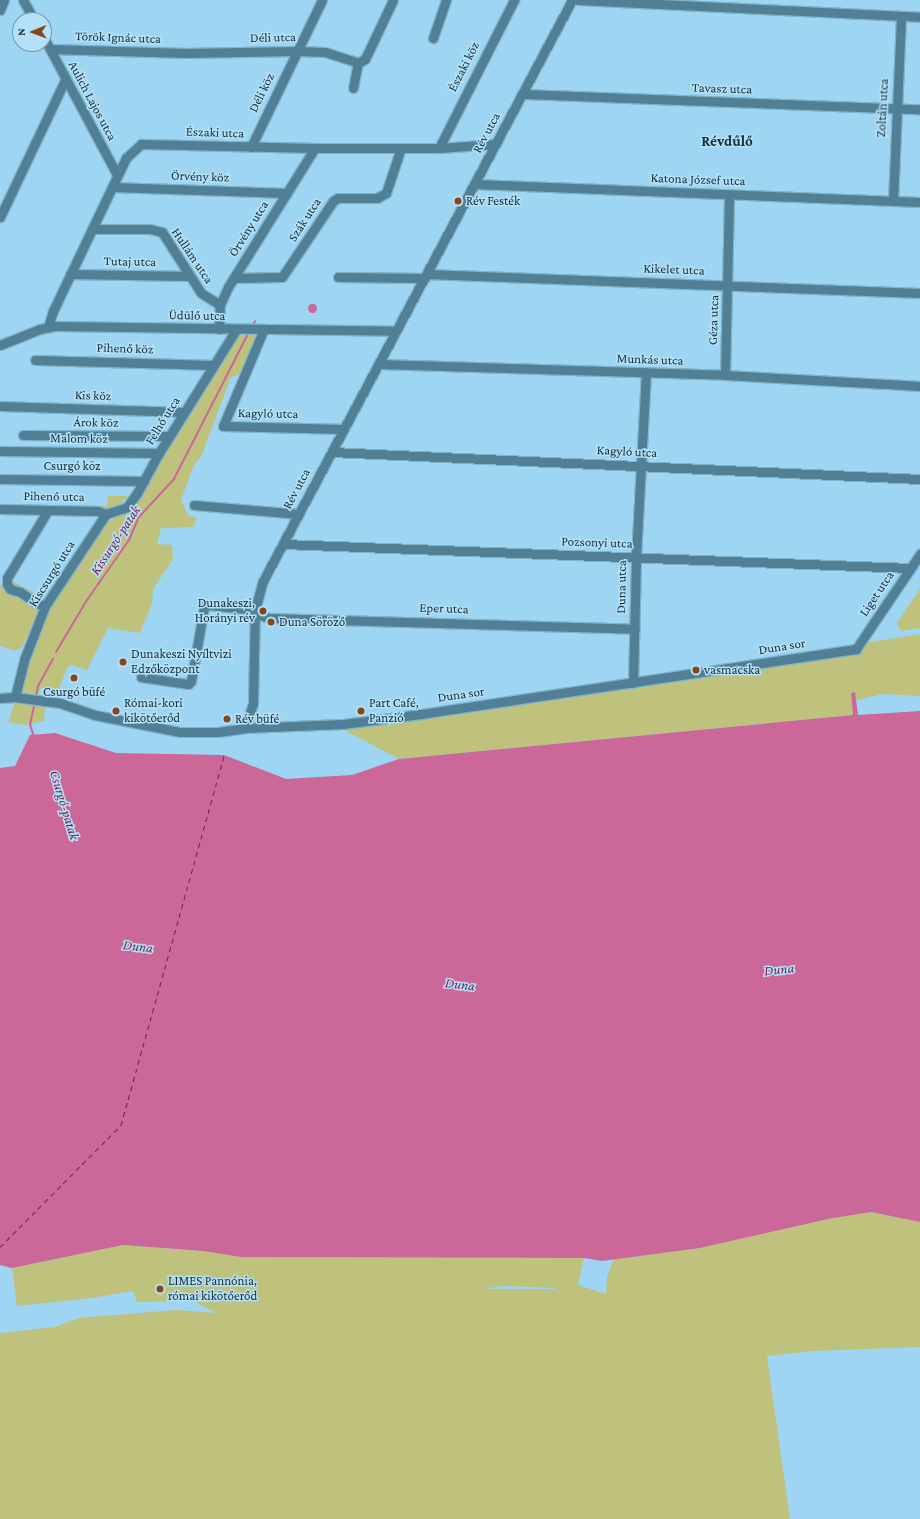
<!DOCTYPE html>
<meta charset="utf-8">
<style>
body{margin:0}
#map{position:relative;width:920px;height:1519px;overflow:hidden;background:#9dd5f2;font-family:"Crimson Pro",serif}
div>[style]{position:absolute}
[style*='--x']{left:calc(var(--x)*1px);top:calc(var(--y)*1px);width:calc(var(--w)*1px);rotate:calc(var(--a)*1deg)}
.green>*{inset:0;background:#bec27d}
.water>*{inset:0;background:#cc6799}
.round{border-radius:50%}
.stream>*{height:2px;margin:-1px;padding:0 1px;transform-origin:1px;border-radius:1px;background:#cc6799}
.ferry>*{height:1px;margin-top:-0.5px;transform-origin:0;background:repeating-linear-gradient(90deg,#781c50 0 5px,transparent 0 9px)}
.roads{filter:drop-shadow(1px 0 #82b3cd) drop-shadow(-1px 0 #82b3cd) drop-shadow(0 1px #82b3cd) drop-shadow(0 -1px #82b3cd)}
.minor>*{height:9px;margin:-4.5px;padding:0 4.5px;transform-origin:4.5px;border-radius:4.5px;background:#507f96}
.dots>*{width:11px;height:11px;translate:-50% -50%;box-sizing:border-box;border:2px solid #b4e1f8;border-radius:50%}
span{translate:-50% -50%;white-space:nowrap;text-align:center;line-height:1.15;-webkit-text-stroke:3px #b4e1f8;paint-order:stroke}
.street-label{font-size:13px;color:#172d38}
.poi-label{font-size:13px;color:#172d38}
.left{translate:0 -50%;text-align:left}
.right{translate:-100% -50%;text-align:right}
.water-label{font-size:14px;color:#781c50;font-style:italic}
.quarter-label{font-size:15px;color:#172d38;font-weight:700}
.north{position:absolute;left:12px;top:12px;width:40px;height:40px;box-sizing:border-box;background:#b4e1f8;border:1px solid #7599ab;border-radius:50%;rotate:269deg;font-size:11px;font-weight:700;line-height:16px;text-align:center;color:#172d38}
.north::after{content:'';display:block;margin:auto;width:14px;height:18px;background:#884517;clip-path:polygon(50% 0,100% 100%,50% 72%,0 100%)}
</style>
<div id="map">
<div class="green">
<i style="clip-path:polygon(240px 331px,258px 332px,242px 374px,231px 377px,201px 457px,194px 465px,181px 500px,188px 515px,197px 518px,193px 527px,161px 528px,157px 544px,172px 545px,173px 559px,153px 589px,152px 604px,140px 633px,108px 628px,87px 670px,71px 665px,67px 668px,59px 689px,41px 688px,38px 694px,40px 704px,45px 707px,44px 721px,25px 725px,8px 722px,48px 611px,105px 524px,129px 509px,141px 493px)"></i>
<i style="clip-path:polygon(108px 496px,128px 496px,119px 506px,108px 509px,90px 508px,90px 505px,107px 506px)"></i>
<i style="clip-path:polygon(5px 577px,46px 599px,22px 647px,15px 651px,0 646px,0 586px)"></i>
<i style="clip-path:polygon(920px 589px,920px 628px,901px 631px,897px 623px)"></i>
<i style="clip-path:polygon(920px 634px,920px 696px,883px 694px,856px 700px,855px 692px,851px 693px,853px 715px,399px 759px,344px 730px)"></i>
<i style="clip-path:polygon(evenodd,871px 1212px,920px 1222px,920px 1347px,813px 1351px,767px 1356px,790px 1519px,0 1519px,0 1333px,54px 1327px,79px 1318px,176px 1310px,216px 1313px,194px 1301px,137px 1302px,133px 1291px,92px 1298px,17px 1306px,12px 1268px,123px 1245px,203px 1251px,241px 1257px,584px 1258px,578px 1285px,606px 1294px,607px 1277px,614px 1259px,700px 1248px,828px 1219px,871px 1212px,503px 1286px,555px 1288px,555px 1289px,483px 1289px,503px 1286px)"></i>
</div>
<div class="water">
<i class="round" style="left:307.5px;top:303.5px;width:9px;height:9px"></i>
<i style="clip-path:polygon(855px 692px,858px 715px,920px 711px,920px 1222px,871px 1212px,828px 1219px,700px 1248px,602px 1261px,584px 1258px,241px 1257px,203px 1251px,123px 1245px,12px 1268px,0 1265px,0 768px,15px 766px,30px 735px,55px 733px,116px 753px,224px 755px,286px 779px,352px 775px,399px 759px,853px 715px,851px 693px)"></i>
</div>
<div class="stream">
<i style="--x:254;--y:323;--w:2;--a:-63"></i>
<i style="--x:56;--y:652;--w:61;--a:-59.2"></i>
<i style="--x:87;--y:600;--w:73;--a:-55"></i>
<i style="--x:129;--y:540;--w:25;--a:-67"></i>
<i style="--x:139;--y:517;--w:52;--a:-47.4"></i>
<i style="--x:174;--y:479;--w:163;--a:-63"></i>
<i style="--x:36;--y:698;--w:12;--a:-81"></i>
<i style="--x:38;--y:686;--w:31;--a:-61"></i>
<i style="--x:34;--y:737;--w:13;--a:-108"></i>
<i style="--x:30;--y:725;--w:24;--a:-78"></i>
</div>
<div class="ferry">
<i style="--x:0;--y:1247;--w:172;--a:-45.2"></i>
<i style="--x:121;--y:1125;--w:384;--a:-74.4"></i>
</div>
<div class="roads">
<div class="minor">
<i style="--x:23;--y:0;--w:23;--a:61"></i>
<i style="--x:578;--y:0;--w:342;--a:2.8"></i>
<i style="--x:0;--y:10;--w:11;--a:-68"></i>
<i style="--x:44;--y:38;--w:155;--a:61.9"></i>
<i style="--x:433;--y:38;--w:40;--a:-71.1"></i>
<i style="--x:50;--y:49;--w:136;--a:1.7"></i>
<i style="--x:186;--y:53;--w:111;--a:-1"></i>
<i style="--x:297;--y:51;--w:28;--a:2"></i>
<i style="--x:325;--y:52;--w:35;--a:18"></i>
<i style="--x:353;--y:88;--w:25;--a:-79"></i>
<i style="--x:358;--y:63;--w:8;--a:-30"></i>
<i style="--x:365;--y:59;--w:65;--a:-64.6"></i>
<i style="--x:522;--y:94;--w:398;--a:2.2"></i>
<i style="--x:251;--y:147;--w:163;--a:-64.2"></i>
<i style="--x:439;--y:148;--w:166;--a:-63.1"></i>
<i style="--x:474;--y:184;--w:446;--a:2.3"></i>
<i style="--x:112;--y:187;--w:175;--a:2"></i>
<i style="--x:893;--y:201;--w:184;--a:-87.5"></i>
<i style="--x:0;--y:217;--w:152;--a:-64.6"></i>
<i style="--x:92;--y:229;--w:58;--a:0"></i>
<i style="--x:150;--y:229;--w:12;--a:14"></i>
<i style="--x:162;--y:232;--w:72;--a:57.4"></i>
<i style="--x:201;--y:293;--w:22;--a:32"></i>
<i style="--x:70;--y:274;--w:119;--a:1"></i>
<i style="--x:427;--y:274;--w:493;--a:2.2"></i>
<i style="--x:338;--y:277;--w:87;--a:0.7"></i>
<i style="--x:234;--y:278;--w:48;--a:-1.2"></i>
<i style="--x:282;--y:277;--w:92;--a:-56.1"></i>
<i style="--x:333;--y:201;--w:6;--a:-31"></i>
<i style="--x:338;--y:198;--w:39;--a:0"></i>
<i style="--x:377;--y:198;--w:10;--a:-29"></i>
<i style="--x:386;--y:193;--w:47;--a:-71.6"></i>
<i style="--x:48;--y:327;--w:17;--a:-73"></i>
<i style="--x:53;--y:311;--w:170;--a:-64.5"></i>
<i style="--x:126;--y:158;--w:21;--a:-43"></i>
<i style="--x:141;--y:144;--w:174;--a:1.3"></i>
<i style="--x:315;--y:148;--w:124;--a:0"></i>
<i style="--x:439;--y:148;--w:57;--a:-4"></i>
<i style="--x:219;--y:329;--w:24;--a:-88"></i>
<i style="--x:220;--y:305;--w:20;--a:-66"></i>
<i style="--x:228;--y:287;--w:164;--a:-58"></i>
<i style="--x:263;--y:331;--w:103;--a:112.8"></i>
<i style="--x:223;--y:426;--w:121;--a:1.4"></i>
<i style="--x:0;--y:345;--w:43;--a:-21.8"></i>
<i style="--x:40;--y:329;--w:16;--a:-11"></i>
<i style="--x:56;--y:326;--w:340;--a:0.8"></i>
<i style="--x:35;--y:360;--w:179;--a:1.6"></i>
<i style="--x:379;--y:364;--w:346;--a:1.8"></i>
<i style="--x:725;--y:375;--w:195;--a:3.2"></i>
<i style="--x:725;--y:375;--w:180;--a:-88.7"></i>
<i style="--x:0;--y:406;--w:184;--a:1.9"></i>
<i style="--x:23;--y:435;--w:146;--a:0.4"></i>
<i style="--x:0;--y:451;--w:159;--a:0.7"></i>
<i style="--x:332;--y:452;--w:589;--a:2.63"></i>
<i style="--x:0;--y:479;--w:144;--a:0.8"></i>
<i style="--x:194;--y:505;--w:105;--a:4.9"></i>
<i style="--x:0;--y:509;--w:98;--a:1.2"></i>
<i style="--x:98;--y:511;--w:9;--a:21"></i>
<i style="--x:106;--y:514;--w:22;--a:-18"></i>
<i style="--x:127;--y:507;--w:17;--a:-54"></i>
<i style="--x:137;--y:493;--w:46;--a:-61.2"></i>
<i style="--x:159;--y:453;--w:145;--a:-58"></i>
<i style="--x:283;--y:544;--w:628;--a:2.19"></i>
<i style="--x:45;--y:606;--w:9;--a:-162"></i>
<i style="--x:36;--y:603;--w:19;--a:-145"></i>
<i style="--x:20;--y:592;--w:10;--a:-163"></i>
<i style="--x:10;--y:589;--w:6;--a:-121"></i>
<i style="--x:7;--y:584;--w:6;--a:-90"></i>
<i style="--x:7;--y:578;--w:79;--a:-58.9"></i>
<i style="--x:255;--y:610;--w:6;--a:51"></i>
<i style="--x:259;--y:615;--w:10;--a:17"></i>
<i style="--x:269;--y:618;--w:366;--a:1.7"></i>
<i style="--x:141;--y:677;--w:48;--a:8.5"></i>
<i style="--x:188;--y:684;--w:4;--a:-45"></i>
<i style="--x:191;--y:681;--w:75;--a:-80"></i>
<i style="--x:204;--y:607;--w:5;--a:-22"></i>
<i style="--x:209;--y:605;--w:46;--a:6.2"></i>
<i style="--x:633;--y:683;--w:126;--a:-88.6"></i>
<i style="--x:636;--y:557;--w:185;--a:-86.9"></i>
<i style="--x:15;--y:697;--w:38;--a:-76"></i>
<i style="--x:24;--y:660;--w:58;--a:-68.7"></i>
<i style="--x:45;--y:606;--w:110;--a:-56.5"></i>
<i style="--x:0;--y:698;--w:15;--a:-4"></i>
<i style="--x:15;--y:697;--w:45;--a:7.6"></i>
<i style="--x:60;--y:703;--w:37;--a:19"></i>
<i style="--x:95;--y:715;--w:87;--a:11.3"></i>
<i style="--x:180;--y:732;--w:38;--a:0"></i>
<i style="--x:218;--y:732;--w:27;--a:-8"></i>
<i style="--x:245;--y:728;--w:98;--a:-2.3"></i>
<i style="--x:343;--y:724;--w:79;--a:-7.3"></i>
<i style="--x:421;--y:714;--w:440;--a:-8.5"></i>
<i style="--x:856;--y:649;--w:115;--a:-56"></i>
<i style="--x:245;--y:728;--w:26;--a:-72"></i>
<i style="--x:253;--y:703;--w:93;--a:-88.8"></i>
<i style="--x:255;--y:610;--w:30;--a:-75"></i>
<i style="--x:263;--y:581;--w:658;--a:-61.99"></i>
</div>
</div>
<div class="dots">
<i style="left:458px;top:201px;background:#884517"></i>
<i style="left:263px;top:611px;background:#884517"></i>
<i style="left:271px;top:622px;background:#884517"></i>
<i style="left:123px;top:662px;background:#884517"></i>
<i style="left:696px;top:670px;background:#884517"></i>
<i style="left:74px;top:678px;background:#884517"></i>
<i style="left:116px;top:711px;background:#884517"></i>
<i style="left:361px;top:711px;background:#884517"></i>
<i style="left:227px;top:719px;background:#884517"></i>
<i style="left:160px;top:1289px;background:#884517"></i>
</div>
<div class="street-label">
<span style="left:118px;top:38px;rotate:2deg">Török Ignác utca</span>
<span style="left:273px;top:38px;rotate:-1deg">Déli utca</span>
<span style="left:464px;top:67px;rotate:-63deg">Északi köz</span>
<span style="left:722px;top:89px;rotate:2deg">Tavasz utca</span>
<span style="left:262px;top:93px;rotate:-64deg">Déli köz</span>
<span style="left:92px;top:101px;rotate:62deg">Aulich Lajos utca</span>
<span style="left:883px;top:108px;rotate:-87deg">Zoltán utca</span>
<span style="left:215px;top:133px;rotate:2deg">Északi utca</span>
<span style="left:487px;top:133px;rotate:-62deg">Rév utca</span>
<span style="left:200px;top:177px;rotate:2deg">Örvény köz</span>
<span style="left:698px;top:180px;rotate:2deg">Katona József utca</span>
<span style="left:305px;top:220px;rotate:-57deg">Szák utca</span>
<span style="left:249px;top:229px;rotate:-58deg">Örvény utca</span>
<span style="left:192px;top:256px;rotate:56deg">Hullám utca</span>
<span style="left:130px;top:262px;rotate:1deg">Tutaj utca</span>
<span style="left:674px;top:270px;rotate:2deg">Kikelet utca</span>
<span style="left:197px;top:316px;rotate:1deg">Üdülő utca</span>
<span style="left:714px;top:320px;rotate:-88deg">Géza utca</span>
<span style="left:125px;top:349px;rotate:2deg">Pihenő köz</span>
<span style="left:650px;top:360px;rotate:2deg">Munkás utca</span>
<span style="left:93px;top:396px;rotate:2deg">Kis köz</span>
<span style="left:268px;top:414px;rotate:1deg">Kagyló utca</span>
<span style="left:163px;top:421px;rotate:-58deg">Felhő utca</span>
<span style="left:96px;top:423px;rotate:1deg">Árok köz</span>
<span style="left:79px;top:439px;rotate:1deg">Malom köz</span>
<span style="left:627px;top:452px;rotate:3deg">Kagyló utca</span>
<span style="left:72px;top:466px">Csurgó köz</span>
<span style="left:297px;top:489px;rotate:-62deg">Rév utca</span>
<span style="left:54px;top:497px;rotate:1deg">Pihenő utca</span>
<span style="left:597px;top:543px;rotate:2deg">Pozsonyi utca</span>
<span style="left:52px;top:574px;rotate:-58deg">Kiscsurgó utca</span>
<span style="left:622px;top:587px;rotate:-89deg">Duna utca</span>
<span style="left:877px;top:594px;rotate:-56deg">Liget utca</span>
<span style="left:444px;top:609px;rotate:2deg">Eper utca</span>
<span style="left:782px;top:647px;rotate:-9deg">Duna sor</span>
<span style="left:461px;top:695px;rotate:-8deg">Duna sor</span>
</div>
<div class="poi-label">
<span class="left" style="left:466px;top:201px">Rév Festék</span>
<span class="right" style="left:255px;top:611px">Dunakeszi,<br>Horányi rév</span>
<span class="left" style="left:279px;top:622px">Duna Söröző</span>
<span class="left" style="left:131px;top:662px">Dunakeszi Nyíltvizi<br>Edzőközpont</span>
<span class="left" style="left:704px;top:670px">vasmacska</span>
<span style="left:74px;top:692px">Csurgó büfé</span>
<span class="left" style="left:124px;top:711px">Római-kori<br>kikötőerőd</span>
<span class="left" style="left:369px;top:711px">Part Café,<br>Panzió</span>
<span class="left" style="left:235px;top:719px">Rév büfé</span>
<span class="left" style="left:168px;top:1289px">LIMES Pannónia,<br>római kikötőerőd</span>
</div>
<div class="water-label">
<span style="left:115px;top:540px;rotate:-57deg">Kissurgó-patak</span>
<span style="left:65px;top:805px;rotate:73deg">Csurgó-patak</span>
<span style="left:138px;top:946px;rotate:7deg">Duna</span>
<span style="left:779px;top:969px;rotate:-6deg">Duna</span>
<span style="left:460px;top:984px;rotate:7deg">Duna</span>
</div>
<div class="quarter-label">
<span style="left:727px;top:142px">Révdűlő</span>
</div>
<div class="north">N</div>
</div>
